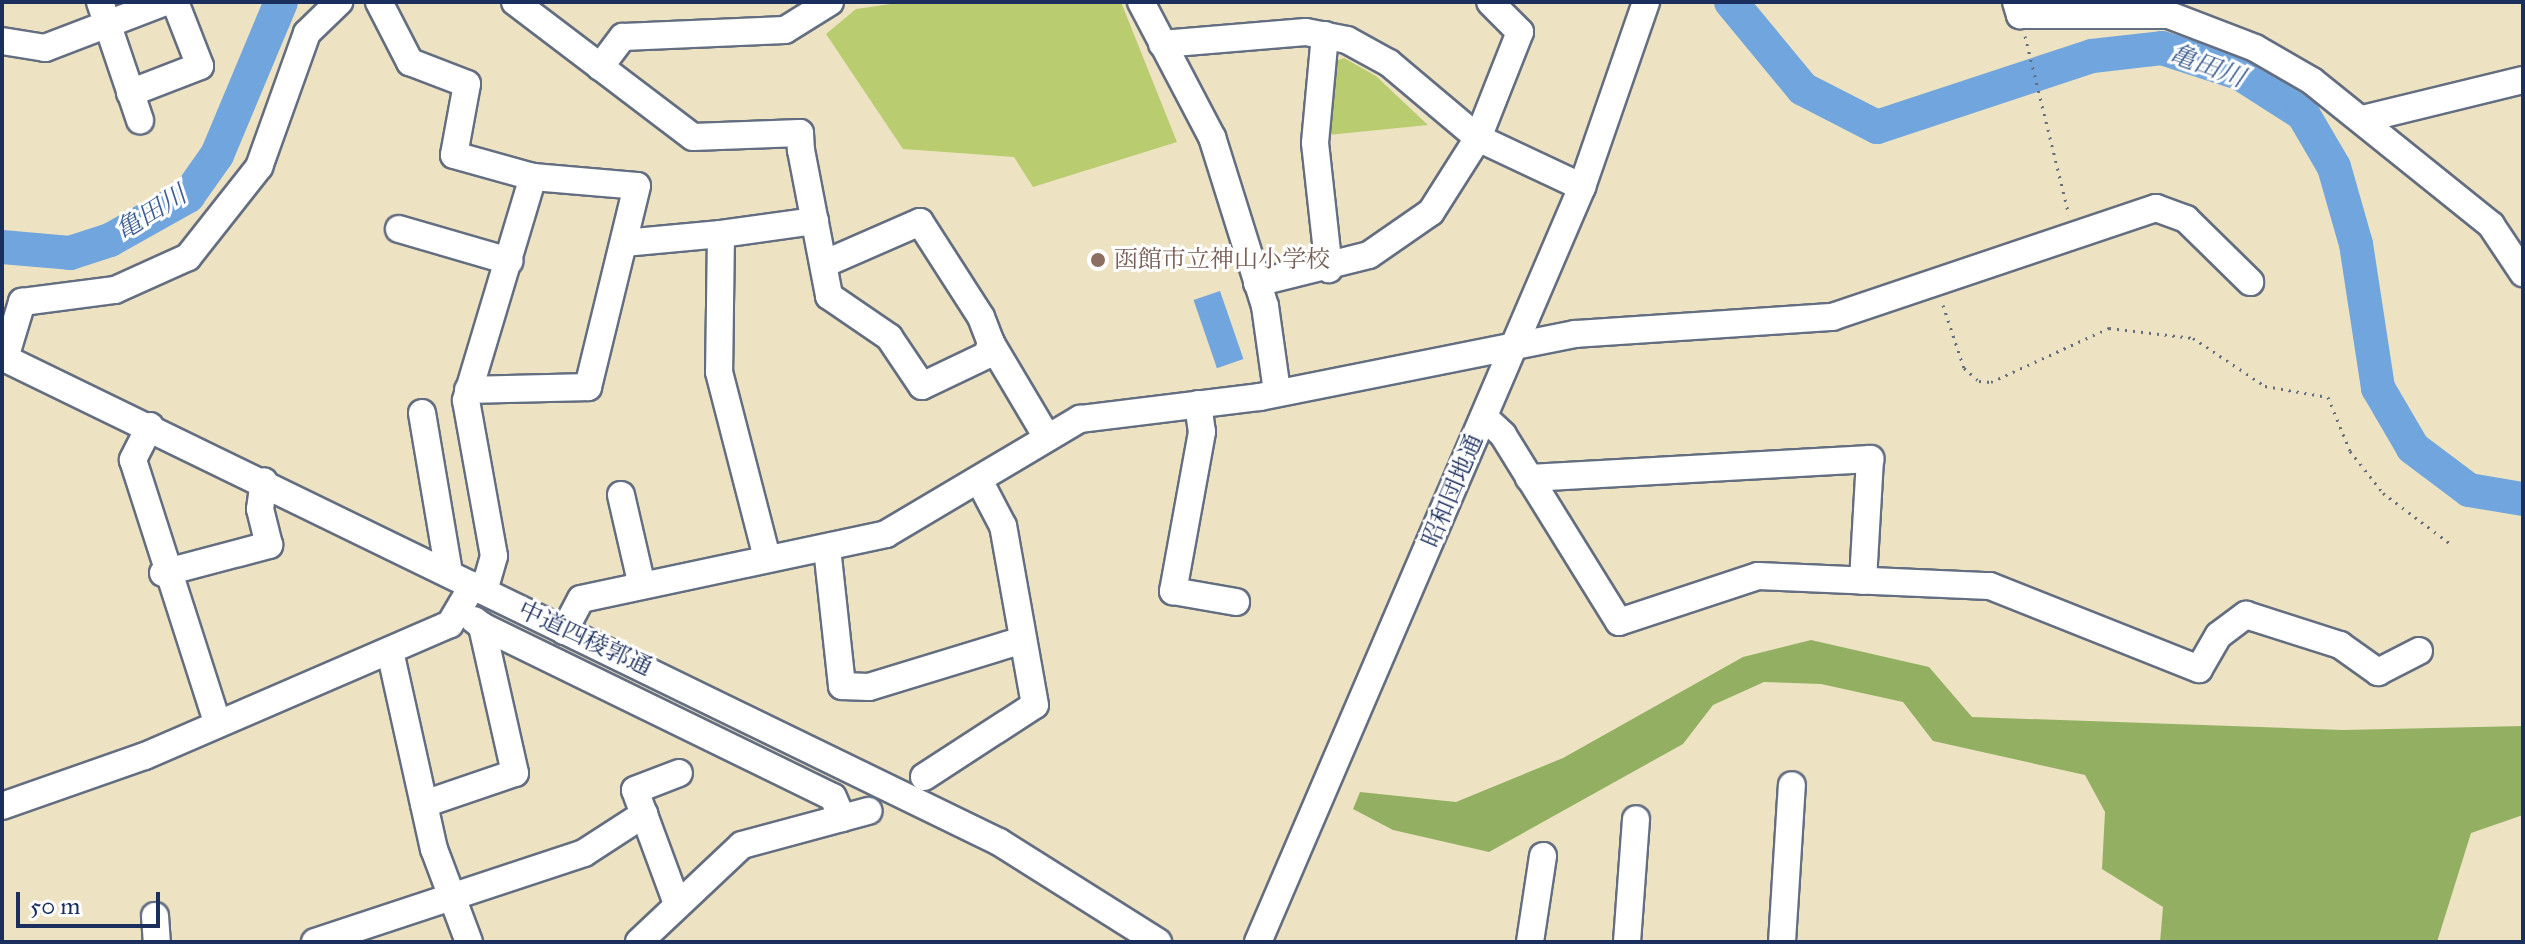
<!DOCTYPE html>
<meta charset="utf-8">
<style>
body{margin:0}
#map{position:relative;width:2525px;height:944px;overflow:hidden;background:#ede3c3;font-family:"IM FELL Great Primer","Noto Serif JP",serif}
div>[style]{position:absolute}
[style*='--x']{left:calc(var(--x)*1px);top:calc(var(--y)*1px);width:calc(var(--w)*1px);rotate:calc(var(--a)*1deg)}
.green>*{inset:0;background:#bacc70}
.forest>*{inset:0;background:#93b062}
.water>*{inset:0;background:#70a5dd;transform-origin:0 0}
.river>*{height:34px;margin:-17px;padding:0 17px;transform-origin:17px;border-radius:17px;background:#70a5dd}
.path>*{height:3px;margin-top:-1.5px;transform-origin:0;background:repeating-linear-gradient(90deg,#646e81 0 2px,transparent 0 8px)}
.roads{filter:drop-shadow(2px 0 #646e81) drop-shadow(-2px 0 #646e81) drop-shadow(0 2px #646e81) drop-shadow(0 -2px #646e81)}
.minor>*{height:26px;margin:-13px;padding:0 13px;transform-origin:13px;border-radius:13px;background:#fff}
.dots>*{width:22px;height:22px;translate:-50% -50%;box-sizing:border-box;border:4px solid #fff;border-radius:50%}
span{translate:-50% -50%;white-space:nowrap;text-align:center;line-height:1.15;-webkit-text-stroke:6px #fff;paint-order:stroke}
.education-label{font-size:24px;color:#785e54}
.left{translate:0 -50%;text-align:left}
.street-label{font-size:24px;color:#1b2f5e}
.water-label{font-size:26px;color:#3d5e91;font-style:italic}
.frame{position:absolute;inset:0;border:4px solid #1b2f5e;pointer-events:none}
.scale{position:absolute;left:16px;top:892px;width:144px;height:36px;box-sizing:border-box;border:4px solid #1b2f5e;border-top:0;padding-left:10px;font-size:24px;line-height:28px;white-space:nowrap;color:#1b2f5e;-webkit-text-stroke:6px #fff;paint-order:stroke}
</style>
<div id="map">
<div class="green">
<i style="clip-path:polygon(904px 2px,1121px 2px,1177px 142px,1033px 187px,1014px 157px,903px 149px,826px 34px,856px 9px)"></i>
<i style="clip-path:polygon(1344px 58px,1376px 76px,1428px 125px,1328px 135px,1335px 61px)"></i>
</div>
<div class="forest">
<i style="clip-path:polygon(1811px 640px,1929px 667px,1972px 717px,2343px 730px,2523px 726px,2523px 815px,2471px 833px,2437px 942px,2160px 942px,2163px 907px,2102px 869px,2105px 812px,2085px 775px,1933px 741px,1903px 702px,1821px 684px,1764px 682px,1713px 705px,1683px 744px,1489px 852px,1393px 830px,1353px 809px,1360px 792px,1456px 802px,1563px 758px,1743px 657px)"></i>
</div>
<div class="water">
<i style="left:1220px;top:291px;width:72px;height:28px;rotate:71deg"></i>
</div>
<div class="river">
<i style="--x:1731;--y:2;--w:113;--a:50.4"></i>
<i style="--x:1803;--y:89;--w:83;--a:27.2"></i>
<i style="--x:1877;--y:127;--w:226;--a:-18.3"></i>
<i style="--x:2092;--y:56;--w:70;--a:-6.5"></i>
<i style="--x:2162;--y:48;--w:81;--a:18"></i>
<i style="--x:2239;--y:73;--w:76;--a:32.6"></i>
<i style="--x:2303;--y:114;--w:61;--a:59.7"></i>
<i style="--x:2334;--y:167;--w:80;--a:74.1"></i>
<i style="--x:2356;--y:244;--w:146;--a:81.3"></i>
<i style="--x:2378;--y:388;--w:69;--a:59.7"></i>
<i style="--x:2413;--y:448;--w:70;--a:36.9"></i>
<i style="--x:2469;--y:490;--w:55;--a:9.5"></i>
<i style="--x:2;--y:247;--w:68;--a:5"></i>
<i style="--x:70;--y:253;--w:42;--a:-18"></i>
<i style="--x:110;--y:240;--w:90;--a:-29.4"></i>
<i style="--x:188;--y:196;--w:50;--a:-54.7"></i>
<i style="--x:217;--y:155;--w:166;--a:-67.3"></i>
</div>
<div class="path">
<i style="--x:2025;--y:36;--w:184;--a:76.2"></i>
<i style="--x:1943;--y:305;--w:66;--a:71.6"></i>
<i style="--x:1964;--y:368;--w:20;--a:41"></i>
<i style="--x:1979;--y:381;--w:12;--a:5"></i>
<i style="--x:1991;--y:382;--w:130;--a:-24.6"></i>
<i style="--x:2109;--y:328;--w:85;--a:6.8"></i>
<i style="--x:2193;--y:338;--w:87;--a:33.7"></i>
<i style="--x:2265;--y:386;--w:64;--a:9.9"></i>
<i style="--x:2328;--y:397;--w:58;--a:67.8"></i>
<i style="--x:2350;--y:451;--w:53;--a:51.8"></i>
<i style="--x:2383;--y:493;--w:86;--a:37"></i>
</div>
<div class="roads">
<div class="minor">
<i style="--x:100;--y:2;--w:125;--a:71.3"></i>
<i style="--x:379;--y:2;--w:68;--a:62.7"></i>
<i style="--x:410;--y:62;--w:61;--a:21.1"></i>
<i style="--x:467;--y:84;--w:72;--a:100.4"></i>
<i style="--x:454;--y:155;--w:82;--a:15.6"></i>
<i style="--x:533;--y:177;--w:104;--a:4.9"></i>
<i style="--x:637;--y:186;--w:207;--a:103.7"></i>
<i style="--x:588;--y:387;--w:120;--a:178.6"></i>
<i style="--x:515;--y:2;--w:223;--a:37.2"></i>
<i style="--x:693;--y:137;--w:107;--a:-2.1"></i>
<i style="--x:800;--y:133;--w:17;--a:87"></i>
<i style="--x:801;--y:150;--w:149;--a:79.1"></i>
<i style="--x:829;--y:296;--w:73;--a:34.3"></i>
<i style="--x:889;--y:337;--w:59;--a:56"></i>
<i style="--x:922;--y:386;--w:72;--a:-25.5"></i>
<i style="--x:987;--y:355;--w:13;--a:-72"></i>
<i style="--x:991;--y:343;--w:28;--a:-111"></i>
<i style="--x:981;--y:317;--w:113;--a:-122.7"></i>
<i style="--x:920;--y:222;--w:105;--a:156.4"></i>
<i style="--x:1141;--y:2;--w:153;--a:62.3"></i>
<i style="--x:1212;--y:137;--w:177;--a:72.6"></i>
<i style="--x:1265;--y:306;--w:86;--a:82"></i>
<i style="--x:2016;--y:2;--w:14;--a:73"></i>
<i style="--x:2020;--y:15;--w:149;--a:0"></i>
<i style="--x:2169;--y:15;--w:92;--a:21"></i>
<i style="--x:2255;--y:48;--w:66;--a:30.1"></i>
<i style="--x:2312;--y:81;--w:230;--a:38.8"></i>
<i style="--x:2491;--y:225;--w:58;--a:56.3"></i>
<i style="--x:1325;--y:35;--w:108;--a:95.3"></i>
<i style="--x:1315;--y:143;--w:127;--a:83.7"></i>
<i style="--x:2;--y:41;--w:44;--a:9.2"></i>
<i style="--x:45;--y:48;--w:129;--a:-21"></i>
<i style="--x:1162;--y:44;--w:144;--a:-4.8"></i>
<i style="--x:1306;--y:32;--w:42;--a:11"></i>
<i style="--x:1347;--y:40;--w:48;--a:28.7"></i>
<i style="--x:1389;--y:63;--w:116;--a:40.1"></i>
<i style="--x:1478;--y:138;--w:115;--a:25.2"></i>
<i style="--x:600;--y:67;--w:38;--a:-53"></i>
<i style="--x:623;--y:37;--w:162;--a:-2.5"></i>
<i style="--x:785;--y:30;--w:53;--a:-31.9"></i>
<i style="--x:130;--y:93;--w:75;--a:-21.1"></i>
<i style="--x:200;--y:66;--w:69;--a:-111.3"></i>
<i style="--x:2363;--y:119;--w:165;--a:-13.7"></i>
<i style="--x:399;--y:229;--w:115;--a:16.2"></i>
<i style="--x:721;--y:234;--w:95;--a:-7.9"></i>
<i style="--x:624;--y:243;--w:97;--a:-5.3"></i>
<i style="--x:721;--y:234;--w:138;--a:90.8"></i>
<i style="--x:719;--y:372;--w:184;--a:75.5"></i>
<i style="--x:1257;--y:283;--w:115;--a:-14"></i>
<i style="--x:1369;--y:255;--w:75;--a:-34.7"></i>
<i style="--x:1431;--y:212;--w:88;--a:-57.6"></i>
<i style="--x:1478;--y:138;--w:114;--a:-68.4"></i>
<i style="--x:1520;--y:32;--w:42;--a:-135"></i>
<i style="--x:991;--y:343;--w:100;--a:59.3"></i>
<i style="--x:2;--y:357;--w:1109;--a:25.94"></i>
<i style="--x:999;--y:842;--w:188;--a:32.2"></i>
<i style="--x:5;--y:358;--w:59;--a:-73.1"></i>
<i style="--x:22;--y:302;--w:94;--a:-7.4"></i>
<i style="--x:115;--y:290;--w:80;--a:-24.3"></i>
<i style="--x:188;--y:257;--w:115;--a:-51.7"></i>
<i style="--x:259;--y:167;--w:142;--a:-70.3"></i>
<i style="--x:307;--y:33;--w:45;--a:-44.1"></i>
<i style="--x:1198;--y:404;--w:28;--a:82"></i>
<i style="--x:1202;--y:432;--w:162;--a:100.3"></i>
<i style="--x:1173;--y:591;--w:64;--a:9.9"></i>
<i style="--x:422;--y:413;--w:162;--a:80.4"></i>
<i style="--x:1484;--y:417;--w:26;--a:43"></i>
<i style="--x:1503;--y:435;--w:220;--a:58.2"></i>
<i style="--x:1619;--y:622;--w:146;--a:-18.3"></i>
<i style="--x:1758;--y:576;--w:232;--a:2.5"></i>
<i style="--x:1990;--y:586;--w:225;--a:21.7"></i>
<i style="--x:2199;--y:669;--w:39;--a:-60"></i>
<i style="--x:2219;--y:635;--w:34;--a:-37"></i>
<i style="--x:2246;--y:615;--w:99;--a:17.7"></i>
<i style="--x:2340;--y:645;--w:47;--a:35.4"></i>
<i style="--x:2378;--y:672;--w:46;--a:-27.1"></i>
<i style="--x:150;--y:426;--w:38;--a:117"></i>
<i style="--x:133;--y:460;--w:268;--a:72.2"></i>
<i style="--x:1529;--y:478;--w:342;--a:-3.2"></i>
<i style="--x:1870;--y:459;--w:122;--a:93.3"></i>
<i style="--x:621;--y:495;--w:84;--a:77"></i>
<i style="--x:827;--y:548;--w:139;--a:83.8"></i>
<i style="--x:842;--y:686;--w:27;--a:2"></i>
<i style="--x:869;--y:687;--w:151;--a:-17"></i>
<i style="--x:163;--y:573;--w:110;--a:-14.8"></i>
<i style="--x:269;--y:545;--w:37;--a:-104"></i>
<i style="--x:260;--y:509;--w:28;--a:-82"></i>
<i style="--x:484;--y:591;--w:36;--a:-74"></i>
<i style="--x:494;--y:556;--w:158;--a:-100.2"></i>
<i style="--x:466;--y:400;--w:233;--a:-73.3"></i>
<i style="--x:482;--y:626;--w:390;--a:26"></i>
<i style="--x:833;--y:797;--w:23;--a:67"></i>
<i style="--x:564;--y:631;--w:36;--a:-62"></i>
<i style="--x:581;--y:599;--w:312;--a:-12"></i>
<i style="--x:886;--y:534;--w:226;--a:-30.7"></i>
<i style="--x:1080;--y:419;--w:181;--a:-7"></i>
<i style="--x:1260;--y:397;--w:321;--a:-11.3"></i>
<i style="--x:1575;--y:334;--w:258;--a:-3.8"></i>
<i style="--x:1832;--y:317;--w:342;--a:-18.6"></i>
<i style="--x:2156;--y:208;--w:32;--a:20"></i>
<i style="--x:2186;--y:219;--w:90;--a:44.5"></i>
<i style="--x:390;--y:651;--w:203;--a:77.5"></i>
<i style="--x:434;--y:849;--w:99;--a:69.4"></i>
<i style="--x:924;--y:777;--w:132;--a:-33"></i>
<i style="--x:1035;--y:705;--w:182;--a:-100.1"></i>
<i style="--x:1003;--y:526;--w:50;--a:-117.6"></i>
<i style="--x:424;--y:804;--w:96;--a:-18.8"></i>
<i style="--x:515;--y:773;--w:151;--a:-102.7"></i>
<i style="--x:482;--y:626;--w:10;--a:-143"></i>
<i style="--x:2;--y:806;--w:151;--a:-19.3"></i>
<i style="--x:145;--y:756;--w:332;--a:-23.4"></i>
<i style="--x:450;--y:624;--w:45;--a:-59.5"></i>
<i style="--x:676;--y:901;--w:118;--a:-110.3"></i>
<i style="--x:635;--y:790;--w:47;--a:-21.1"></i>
<i style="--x:155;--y:916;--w:26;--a:86"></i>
<i style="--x:315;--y:942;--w:283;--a:-18.3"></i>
<i style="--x:584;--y:853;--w:72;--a:-33"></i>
<i style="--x:639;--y:942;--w:141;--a:-43.3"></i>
<i style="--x:742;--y:845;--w:131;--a:-15.1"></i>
<i style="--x:1258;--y:942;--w:822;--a:-66.77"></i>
<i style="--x:1582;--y:187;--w:196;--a:-70.9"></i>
<i style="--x:1530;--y:942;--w:87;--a:-81.4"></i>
<i style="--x:1627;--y:942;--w:123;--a:-85.8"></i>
<i style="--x:1782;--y:942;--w:157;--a:-86.4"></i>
</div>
</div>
<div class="dots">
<i style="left:1098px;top:260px;background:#8d6e63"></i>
</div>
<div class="education-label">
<span class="left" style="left:1114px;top:260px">函館市立神山小学校</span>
</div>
<div class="street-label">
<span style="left:1453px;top:491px;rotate:-67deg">昭和団地通</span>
<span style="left:585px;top:639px;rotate:25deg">中道四稜郭通</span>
</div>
<div class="water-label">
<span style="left:2207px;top:66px;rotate:20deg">亀田川</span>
<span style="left:151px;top:213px;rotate:-32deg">亀田川</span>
</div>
<div class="frame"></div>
<div class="scale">50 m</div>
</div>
